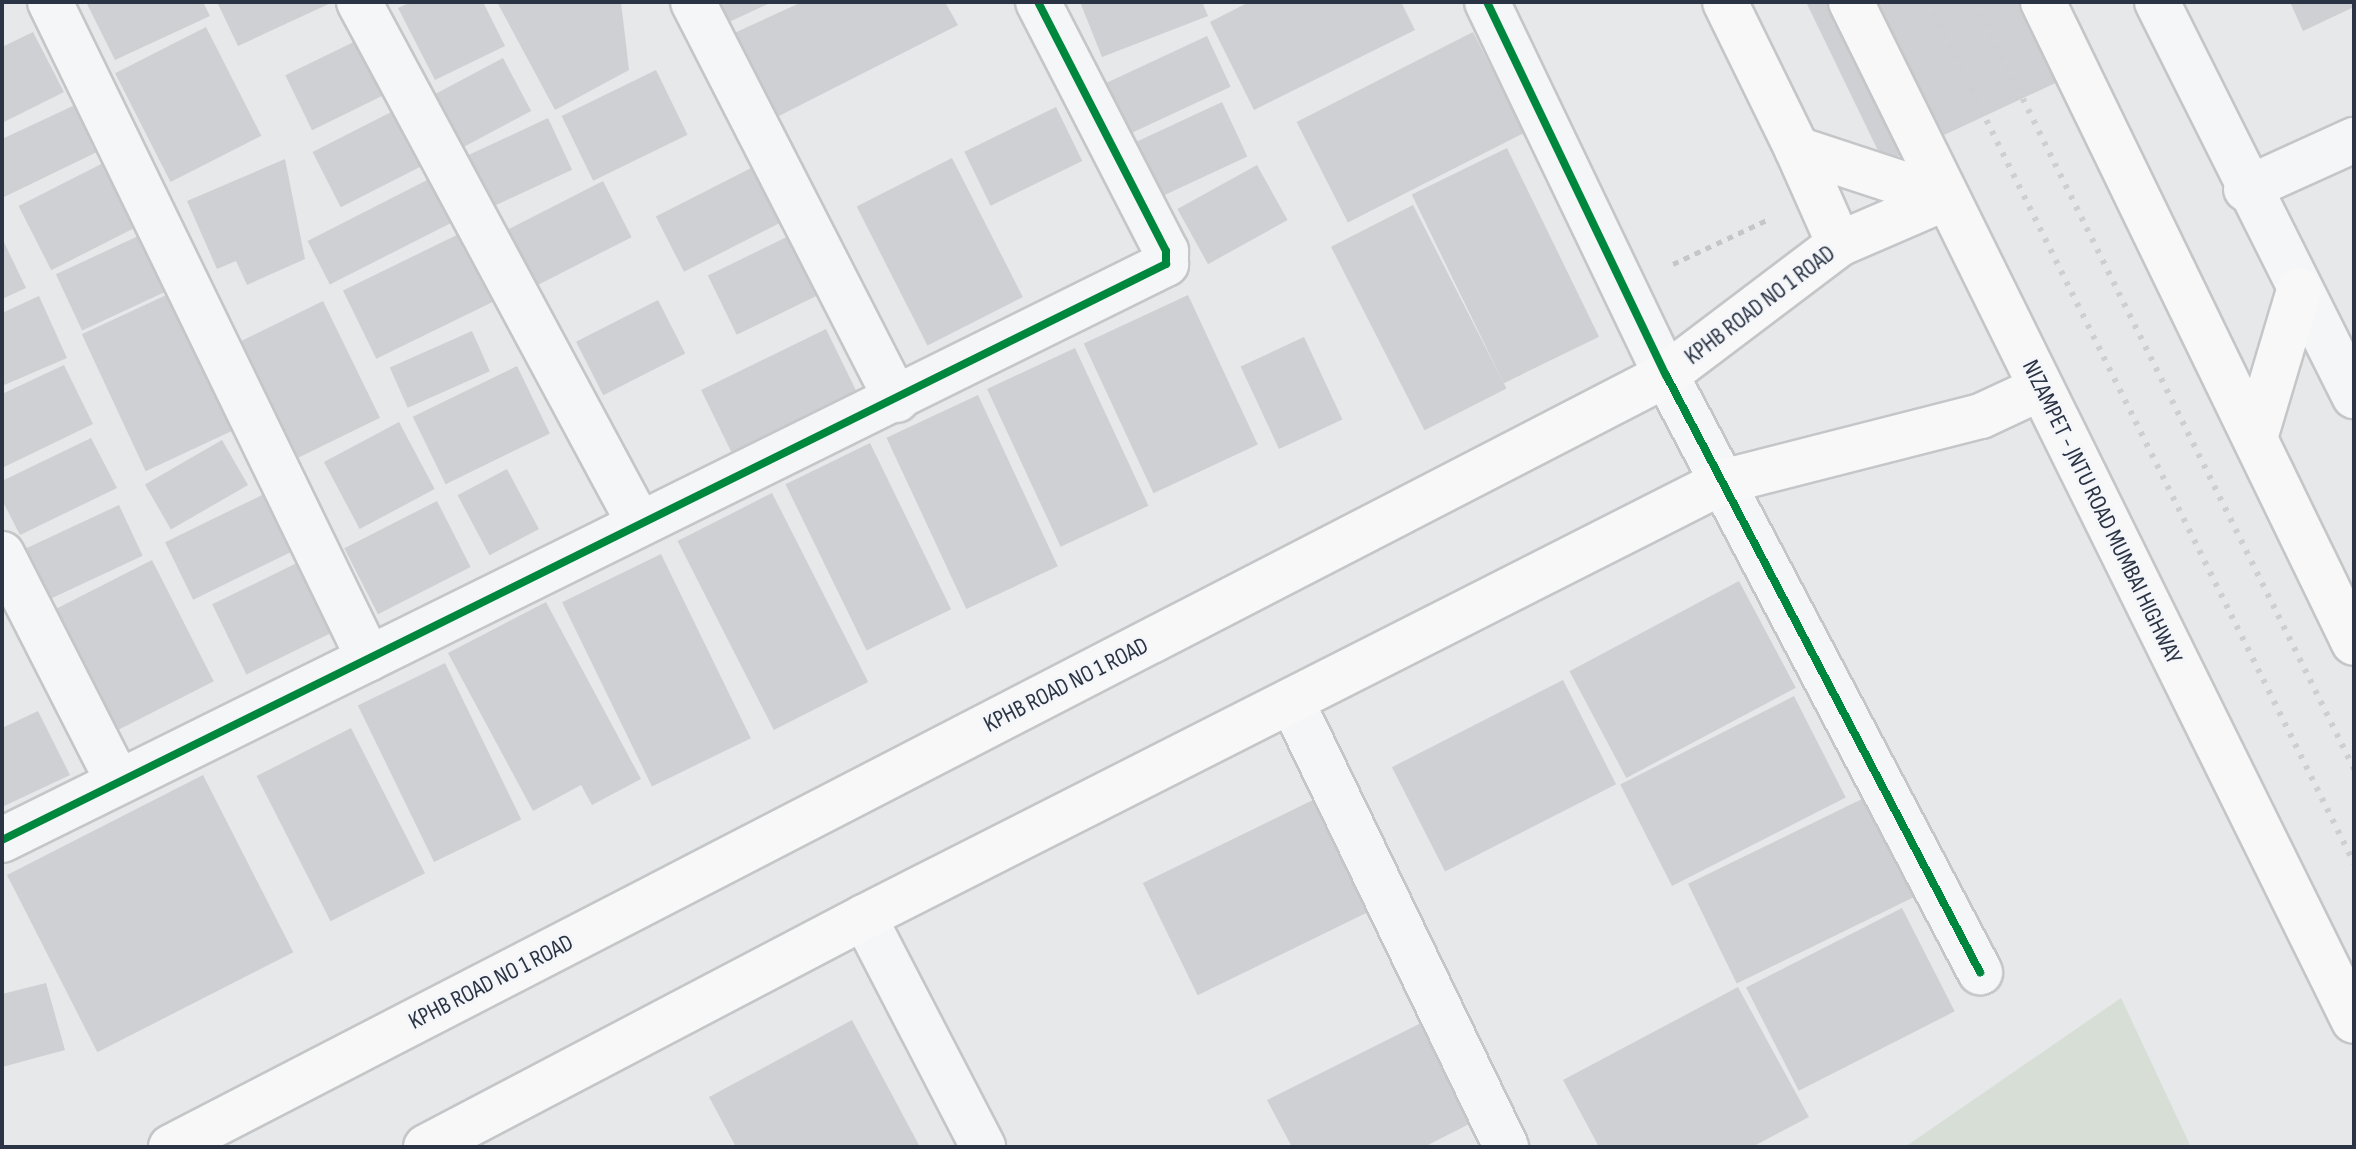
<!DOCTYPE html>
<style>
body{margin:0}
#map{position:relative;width:2356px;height:1149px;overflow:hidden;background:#e6e8ea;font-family:"Sofia Sans Condensed",sans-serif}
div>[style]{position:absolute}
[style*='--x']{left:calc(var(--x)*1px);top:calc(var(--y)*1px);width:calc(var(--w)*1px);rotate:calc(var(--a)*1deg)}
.green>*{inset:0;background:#d6ded6}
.building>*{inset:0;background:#ced0d3;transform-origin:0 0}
.path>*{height:5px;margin-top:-2.5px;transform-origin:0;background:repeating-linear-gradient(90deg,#c5c6ca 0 6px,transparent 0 12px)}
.roads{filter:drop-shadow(2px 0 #c4c6c8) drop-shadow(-2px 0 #c4c6c8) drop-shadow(0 2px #c4c6c8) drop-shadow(0 -2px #c4c6c8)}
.minor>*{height:44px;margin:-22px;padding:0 22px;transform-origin:22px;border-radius:22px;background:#f5f6f7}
.tertiary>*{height:44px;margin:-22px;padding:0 22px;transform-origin:22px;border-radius:22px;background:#f5f6f7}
.secondary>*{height:44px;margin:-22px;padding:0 22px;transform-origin:22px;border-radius:22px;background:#f8f8f8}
.trunk>*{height:44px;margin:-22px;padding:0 22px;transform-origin:22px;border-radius:22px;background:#f8f8f8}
.rail>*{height:6px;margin-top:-3px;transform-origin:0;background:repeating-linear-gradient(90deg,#cecfd2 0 4px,transparent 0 12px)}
.cycleway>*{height:8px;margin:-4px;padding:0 4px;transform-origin:4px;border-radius:4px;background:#00873e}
span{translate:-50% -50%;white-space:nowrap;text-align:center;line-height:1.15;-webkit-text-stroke:6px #f4f6f9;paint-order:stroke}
.street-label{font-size:24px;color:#2b3445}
.frame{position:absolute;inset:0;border:4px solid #2b3445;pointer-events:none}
</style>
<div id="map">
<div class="green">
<i style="clip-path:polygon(2121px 998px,2191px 1147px,1905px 1147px)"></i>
</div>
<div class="building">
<i style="clip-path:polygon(86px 2px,203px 2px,210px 16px,115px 60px)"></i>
<i style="clip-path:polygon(217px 2px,333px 2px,238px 46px)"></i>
<i style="clip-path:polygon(411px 2px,483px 2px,505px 46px,435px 80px,398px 8px)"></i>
<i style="clip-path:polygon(497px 2px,621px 2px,629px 70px,555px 110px)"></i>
<i style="clip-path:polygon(704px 2px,772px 2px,716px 28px)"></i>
<i style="clip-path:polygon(802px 2px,945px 2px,958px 25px,769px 121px,730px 35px)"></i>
<i style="clip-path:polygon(1080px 2px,1202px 2px,1208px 16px,1102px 57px)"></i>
<i style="clip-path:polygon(1249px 2px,1401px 2px,1415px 30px,1254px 110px,1210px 22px)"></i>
<i style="clip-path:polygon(1806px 2px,2042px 2px,2077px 73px,1884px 163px)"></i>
<i style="clip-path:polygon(2290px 2px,2354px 2px,2354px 7px,2303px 31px)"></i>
<i style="left:206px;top:27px;width:122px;height:102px;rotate:63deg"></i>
<i style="clip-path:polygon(33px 32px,64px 92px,2px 123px,2px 47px)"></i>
<i style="left:1473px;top:32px;width:113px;height:198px;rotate:63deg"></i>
<i style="left:368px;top:35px;width:61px;height:92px;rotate:64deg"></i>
<i style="left:1207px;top:36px;width:56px;height:116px;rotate:65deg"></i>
<i style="left:503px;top:58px;width:60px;height:82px;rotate:62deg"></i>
<i style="left:656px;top:70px;width:72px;height:105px;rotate:64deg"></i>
<i style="left:1222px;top:102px;width:60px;height:102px;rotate:65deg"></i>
<i style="left:407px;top:104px;width:62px;height:106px;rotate:63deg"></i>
<i style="clip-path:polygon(75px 105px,97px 152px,2px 198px,2px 139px)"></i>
<i style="left:1056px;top:107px;width:60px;height:102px;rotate:64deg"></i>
<i style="left:548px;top:118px;width:57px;height:102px;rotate:65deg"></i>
<i style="left:1507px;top:148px;width:210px;height:106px;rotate:64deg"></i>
<i style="left:113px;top:158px;width:72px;height:106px;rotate:63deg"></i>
<i style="left:952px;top:158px;width:156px;height:107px;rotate:63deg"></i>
<i style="clip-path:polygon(285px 159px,305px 259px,247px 285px,236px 261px,217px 269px,187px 201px)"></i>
<i style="left:761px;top:163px;width:62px;height:118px;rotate:63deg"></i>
<i style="left:1257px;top:165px;width:63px;height:91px;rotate:61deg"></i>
<i style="left:435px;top:176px;width:49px;height:143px;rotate:63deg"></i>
<i style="left:603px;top:181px;width:63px;height:119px;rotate:63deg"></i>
<i style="left:1413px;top:205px;width:206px;height:92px;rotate:63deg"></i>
<i style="left:151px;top:230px;width:62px;height:105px;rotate:65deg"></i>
<i style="left:467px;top:230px;width:76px;height:138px;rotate:64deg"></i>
<i style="left:795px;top:233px;width:66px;height:97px;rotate:64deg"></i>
<i style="clip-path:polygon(2px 238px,26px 288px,2px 299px)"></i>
<i style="left:177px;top:290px;width:151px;height:105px;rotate:65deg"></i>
<i style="left:1188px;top:295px;width:165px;height:115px;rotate:65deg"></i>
<i style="clip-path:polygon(39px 296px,67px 358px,2px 386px,2px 313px)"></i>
<i style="left:658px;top:300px;width:60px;height:92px;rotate:63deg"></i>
<i style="left:323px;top:301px;width:130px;height:91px;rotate:64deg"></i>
<i style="left:826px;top:329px;width:71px;height:139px;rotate:64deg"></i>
<i style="left:472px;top:331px;width:44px;height:90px;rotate:66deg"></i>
<i style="left:1304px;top:337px;width:91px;height:70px;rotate:65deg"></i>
<i style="left:1075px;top:348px;width:174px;height:97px;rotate:65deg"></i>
<i style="clip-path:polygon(64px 365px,93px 424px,2px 468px,2px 394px)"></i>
<i style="left:517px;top:366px;width:75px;height:116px;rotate:64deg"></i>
<i style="left:978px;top:395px;width:189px;height:101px;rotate:65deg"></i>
<i style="left:399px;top:422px;width:76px;height:85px;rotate:62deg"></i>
<i style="clip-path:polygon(91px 438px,117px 488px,20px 535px,2px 500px,2px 481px)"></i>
<i style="left:222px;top:440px;width:52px;height:89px;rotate:60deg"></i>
<i style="left:870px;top:443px;width:185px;height:94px;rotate:64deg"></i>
<i style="left:507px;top:469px;width:68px;height:56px;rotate:62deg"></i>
<i style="left:772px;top:493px;width:212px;height:106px;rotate:63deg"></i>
<i style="left:264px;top:494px;width:64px;height:110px;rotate:64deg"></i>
<i style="left:437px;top:501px;width:74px;height:104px;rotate:63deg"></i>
<i style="left:119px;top:505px;width:56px;height:104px;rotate:65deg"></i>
<i style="left:661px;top:554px;width:205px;height:110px;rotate:64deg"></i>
<i style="left:152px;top:560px;width:136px;height:108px;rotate:63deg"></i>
<i style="left:303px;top:560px;width:78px;height:101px;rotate:64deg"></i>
<i style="left:1739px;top:581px;width:121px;height:192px;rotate:62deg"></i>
<i style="clip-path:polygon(546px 602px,641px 779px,592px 805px,581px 785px,533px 811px,448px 653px)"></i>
<i style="left:445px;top:663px;width:174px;height:97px;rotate:64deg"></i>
<i style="left:1563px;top:680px;width:117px;height:192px;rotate:63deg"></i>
<i style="left:1794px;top:696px;width:114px;height:195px;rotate:63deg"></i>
<i style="clip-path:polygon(38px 711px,70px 775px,2px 807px,2px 728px)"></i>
<i style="left:351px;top:728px;width:163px;height:106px;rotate:63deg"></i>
<i style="left:203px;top:775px;width:199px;height:220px;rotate:63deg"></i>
<i style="left:1319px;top:797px;width:125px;height:196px;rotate:64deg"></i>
<i style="left:1866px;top:797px;width:111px;height:198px;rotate:64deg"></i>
<i style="left:1902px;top:908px;width:116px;height:175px;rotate:63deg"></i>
<i style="clip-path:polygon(46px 983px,65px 1050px,2px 1067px,2px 994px)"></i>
<i style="clip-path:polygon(1738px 987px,1809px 1117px,1752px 1147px,1599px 1147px,1563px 1080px)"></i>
<i style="clip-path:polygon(1431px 1018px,1481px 1118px,1424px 1147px,1292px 1147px,1267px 1100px)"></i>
<i style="clip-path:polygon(852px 1020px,920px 1147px,736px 1147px,709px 1097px)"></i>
</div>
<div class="path">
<i style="--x:1673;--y:264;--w:106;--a:-25.1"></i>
</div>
<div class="roads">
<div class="minor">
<i style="--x:50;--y:2;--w:730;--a:64.1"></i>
<i style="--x:359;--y:2;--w:591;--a:61.75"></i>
<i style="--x:693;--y:2;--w:447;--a:62.9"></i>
<i style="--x:1487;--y:2;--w:414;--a:64.4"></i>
<i style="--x:1666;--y:375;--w:675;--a:62.26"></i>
<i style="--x:2246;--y:189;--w:119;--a:-24.4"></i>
<i style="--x:2;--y:554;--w:256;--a:63"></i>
<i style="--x:1292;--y:702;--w:494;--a:64.3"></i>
<i style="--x:2;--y:840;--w:1299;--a:-26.33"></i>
<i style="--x:1166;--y:264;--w:13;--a:-90"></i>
<i style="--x:1166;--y:251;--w:280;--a:-117.2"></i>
<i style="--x:864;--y:917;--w:259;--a:62.6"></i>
</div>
<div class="tertiary">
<i style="--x:2157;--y:2;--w:441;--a:63.4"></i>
</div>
<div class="secondary">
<i style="--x:1797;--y:149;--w:104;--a:66.1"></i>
<i style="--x:171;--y:1147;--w:1683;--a:-27.31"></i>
<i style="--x:1666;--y:375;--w:217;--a:-37.1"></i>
<i style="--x:1839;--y:244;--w:116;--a:-23.3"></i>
<i style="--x:426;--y:1147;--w:495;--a:-27.7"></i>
<i style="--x:864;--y:917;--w:962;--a:-26.88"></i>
<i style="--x:1722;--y:482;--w:267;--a:-14.3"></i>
<i style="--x:1981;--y:416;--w:66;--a:-25"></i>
</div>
<div class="trunk">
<i style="--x:1725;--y:2;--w:164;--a:63.9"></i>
<i style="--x:1797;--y:149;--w:157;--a:18.2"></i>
<i style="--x:1851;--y:2;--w:1136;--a:63.73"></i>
<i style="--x:2043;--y:2;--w:712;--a:64.12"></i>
<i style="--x:2255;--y:438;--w:154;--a:-73.4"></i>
</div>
</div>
<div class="rail">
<i style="--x:1928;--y:2;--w:961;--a:63.68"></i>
<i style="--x:1975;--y:2;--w:856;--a:63.7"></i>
</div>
<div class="cycleway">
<i style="--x:1487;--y:2;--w:414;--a:64.4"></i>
<i style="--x:1666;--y:375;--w:675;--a:62.26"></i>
<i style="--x:2;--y:840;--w:1299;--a:-26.33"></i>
<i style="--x:1166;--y:264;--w:13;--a:-90"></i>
<i style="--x:1166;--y:251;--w:280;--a:-117.2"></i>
</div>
<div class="street-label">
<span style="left:1760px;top:305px;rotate:-37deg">KPHB ROAD NO 1 ROAD</span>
<span style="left:2102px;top:512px;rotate:64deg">NIZAMPET - JNTU ROAD MUMBAI HIGHWAY</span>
<span style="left:1066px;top:685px;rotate:-27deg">KPHB ROAD NO 1 ROAD</span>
<span style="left:491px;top:982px;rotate:-27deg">KPHB ROAD NO 1 ROAD</span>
</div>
<div class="frame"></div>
</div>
